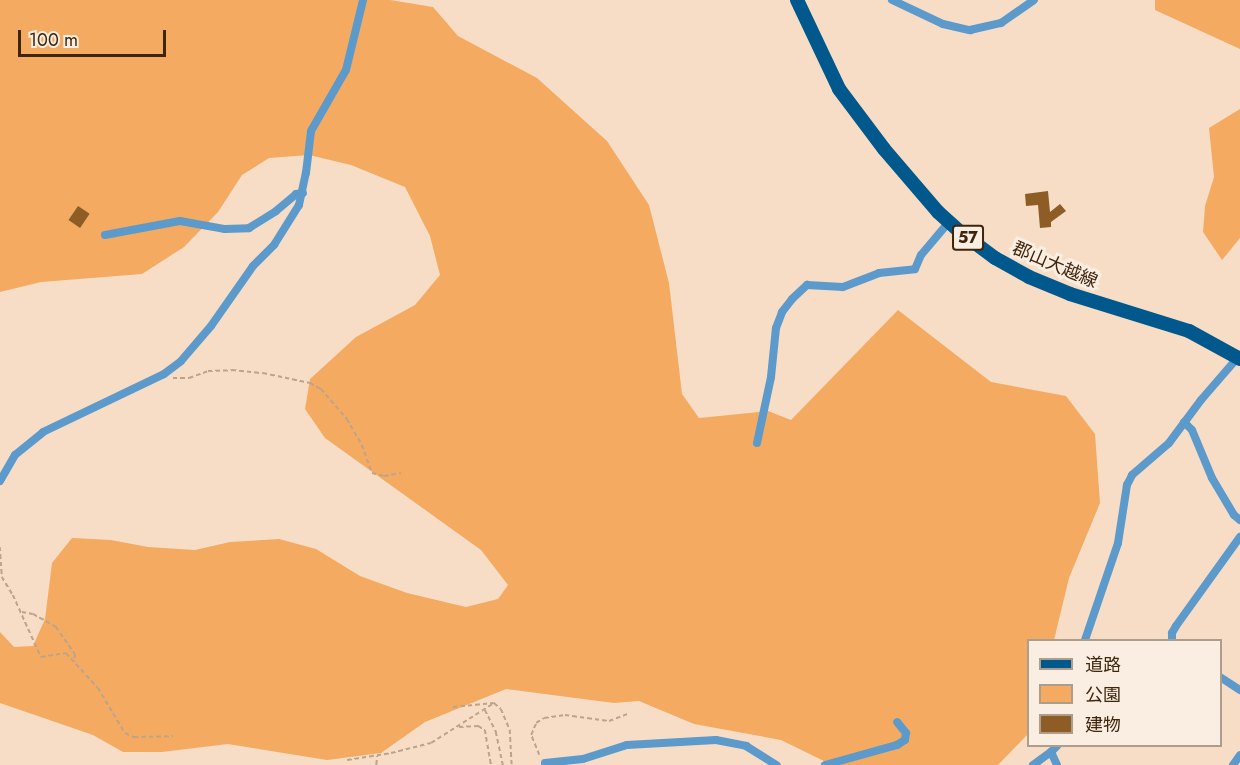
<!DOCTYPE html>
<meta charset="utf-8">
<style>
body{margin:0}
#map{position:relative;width:1240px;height:765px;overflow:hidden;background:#f7ddc5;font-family:Jost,"Noto Sans JP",sans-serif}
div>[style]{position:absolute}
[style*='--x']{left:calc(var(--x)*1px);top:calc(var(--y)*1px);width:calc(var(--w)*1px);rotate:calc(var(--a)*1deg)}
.green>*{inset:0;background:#f4ab61}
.building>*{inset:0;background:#8e5c25;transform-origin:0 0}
.path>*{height:1.5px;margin-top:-0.75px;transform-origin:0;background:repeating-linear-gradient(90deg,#bda38b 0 4.5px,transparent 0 7.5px)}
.minor>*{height:8px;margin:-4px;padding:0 4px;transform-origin:4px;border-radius:4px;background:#5c9acc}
.primary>*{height:14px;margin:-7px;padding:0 7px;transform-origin:7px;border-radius:7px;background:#00588c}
span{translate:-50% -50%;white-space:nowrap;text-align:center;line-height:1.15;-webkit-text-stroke:6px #faede1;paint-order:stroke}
.shield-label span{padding:2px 4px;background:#faede1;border:2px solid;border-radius:4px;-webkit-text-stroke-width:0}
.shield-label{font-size:16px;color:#3e250b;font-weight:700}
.street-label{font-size:18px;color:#3e250b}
.legend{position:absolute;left:1027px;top:639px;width:195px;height:108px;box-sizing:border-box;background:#faede1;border:2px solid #af9d8b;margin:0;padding:8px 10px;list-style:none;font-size:18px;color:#3e250b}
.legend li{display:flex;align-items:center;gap:12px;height:30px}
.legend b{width:30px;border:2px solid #af9d8b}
.scale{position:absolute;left:18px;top:30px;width:148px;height:27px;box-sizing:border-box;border:3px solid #3e250b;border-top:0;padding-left:8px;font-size:18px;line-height:21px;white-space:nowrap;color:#3e250b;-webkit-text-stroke:4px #faede1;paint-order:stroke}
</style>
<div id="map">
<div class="green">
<i style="clip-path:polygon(0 0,390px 0,433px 7px,458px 36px,537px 78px,607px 141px,649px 205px,669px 283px,682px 394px,699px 418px,768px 411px,791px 420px,898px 310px,991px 382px,1066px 396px,1095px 434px,1100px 503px,1069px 578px,1054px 640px,1028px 640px,1028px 734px,998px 765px,832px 765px,781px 740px,694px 724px,639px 701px,614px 703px,506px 689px,425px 722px,381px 753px,327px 760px,228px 744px,162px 752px,123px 752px,93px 735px,0 703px,0 632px,14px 647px,33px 646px,45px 619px,52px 563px,72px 538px,111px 540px,148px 547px,195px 550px,230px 542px,279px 539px,316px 549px,360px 576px,407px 593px,466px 607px,498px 599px,508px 585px,481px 550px,325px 438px,305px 409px,310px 379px,356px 337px,415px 305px,440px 275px,430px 236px,405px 187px,351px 165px,309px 155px,269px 158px,242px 175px,218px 212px,184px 247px,142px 274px,41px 282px,0 292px)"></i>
<i style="clip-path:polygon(1155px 0,1240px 0,1240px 49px,1155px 10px)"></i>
<i style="clip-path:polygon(1240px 109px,1240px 238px,1222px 260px,1203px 232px,1205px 206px,1214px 177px,1209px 128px)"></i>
</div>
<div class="building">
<i style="clip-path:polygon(1048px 191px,1050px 212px,1060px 204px,1066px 211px,1051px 222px,1051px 227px,1040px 228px,1038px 205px,1026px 206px,1025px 194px)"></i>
<i style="left:78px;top:206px;width:14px;height:17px;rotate:34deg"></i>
</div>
<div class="path">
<i style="--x:173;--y:378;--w:16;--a:0"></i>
<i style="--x:189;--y:378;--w:20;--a:-20"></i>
<i style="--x:208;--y:371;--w:24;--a:-2"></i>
<i style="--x:232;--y:370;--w:31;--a:6"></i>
<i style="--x:263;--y:373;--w:48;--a:12"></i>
<i style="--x:310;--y:383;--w:13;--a:29"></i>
<i style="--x:321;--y:389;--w:40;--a:49"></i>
<i style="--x:347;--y:419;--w:30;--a:60"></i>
<i style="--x:362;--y:445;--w:30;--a:70"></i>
<i style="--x:372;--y:473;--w:12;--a:14"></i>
<i style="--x:384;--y:476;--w:17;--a:-10"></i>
<i style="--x:0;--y:547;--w:30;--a:86"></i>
<i style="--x:2;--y:577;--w:21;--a:59"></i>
<i style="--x:13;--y:595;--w:68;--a:65.7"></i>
<i style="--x:41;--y:657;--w:25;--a:-9"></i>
<i style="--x:66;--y:653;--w:47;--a:47.6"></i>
<i style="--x:98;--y:688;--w:52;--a:59"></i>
<i style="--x:125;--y:733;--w:10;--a:24"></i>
<i style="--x:134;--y:737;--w:39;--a:-1"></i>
<i style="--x:22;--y:612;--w:11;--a:10"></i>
<i style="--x:33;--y:614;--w:26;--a:29"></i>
<i style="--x:56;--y:627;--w:33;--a:55"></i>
<i style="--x:75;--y:654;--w:8;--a:90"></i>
<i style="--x:453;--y:707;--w:41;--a:-5.6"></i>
<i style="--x:494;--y:703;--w:9;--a:41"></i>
<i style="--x:501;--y:709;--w:23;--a:67"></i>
<i style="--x:510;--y:730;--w:35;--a:87"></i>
<i style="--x:485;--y:710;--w:25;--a:63"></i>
<i style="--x:496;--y:732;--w:34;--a:78"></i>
<i style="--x:459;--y:727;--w:19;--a:-3"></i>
<i style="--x:478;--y:726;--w:8;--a:30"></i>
<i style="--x:485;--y:730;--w:36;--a:80"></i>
<i style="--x:539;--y:755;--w:22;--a:-112"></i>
<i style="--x:531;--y:735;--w:13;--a:-67"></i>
<i style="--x:536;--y:723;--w:9;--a:-32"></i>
<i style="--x:544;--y:718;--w:21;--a:-8"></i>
<i style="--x:565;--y:715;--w:44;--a:7.8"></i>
<i style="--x:609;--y:721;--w:22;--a:-21"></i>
<i style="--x:347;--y:760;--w:45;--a:-9"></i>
<i style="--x:391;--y:753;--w:41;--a:-14"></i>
<i style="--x:431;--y:743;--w:75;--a:-32.4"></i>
<i style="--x:376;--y:765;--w:9;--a:-84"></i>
</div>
<div class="minor">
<i style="--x:892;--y:0;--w:56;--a:25.2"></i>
<i style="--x:943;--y:24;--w:28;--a:13"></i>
<i style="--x:970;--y:30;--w:32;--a:-13"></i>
<i style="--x:1001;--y:23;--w:40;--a:-34.9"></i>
<i style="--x:105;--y:235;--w:76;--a:-10.6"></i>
<i style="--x:180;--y:221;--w:46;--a:10.1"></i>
<i style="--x:225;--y:229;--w:24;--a:-2"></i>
<i style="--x:249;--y:228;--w:32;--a:-32"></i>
<i style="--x:276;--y:211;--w:26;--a:-40"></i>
<i style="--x:296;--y:194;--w:7;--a:-8"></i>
<i style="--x:1184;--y:422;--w:11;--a:45"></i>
<i style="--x:1192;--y:430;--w:52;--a:67.4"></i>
<i style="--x:1212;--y:478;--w:43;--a:59.3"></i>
<i style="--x:1234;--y:515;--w:8;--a:40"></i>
<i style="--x:757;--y:443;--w:67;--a:-78"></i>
<i style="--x:771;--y:377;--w:49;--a:-84.2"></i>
<i style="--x:776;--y:328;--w:17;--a:-69"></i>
<i style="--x:782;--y:312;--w:16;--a:-52"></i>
<i style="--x:792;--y:299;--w:21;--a:-43"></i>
<i style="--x:807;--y:285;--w:36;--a:3"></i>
<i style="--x:843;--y:287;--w:39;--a:-21"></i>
<i style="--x:879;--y:273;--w:36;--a:-6"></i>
<i style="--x:915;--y:269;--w:15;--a:-67"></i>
<i style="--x:921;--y:255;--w:43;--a:-49.7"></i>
<i style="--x:0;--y:481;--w:30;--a:-60"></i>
<i style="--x:15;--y:455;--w:36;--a:-39"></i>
<i style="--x:43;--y:432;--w:134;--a:-25.6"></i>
<i style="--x:164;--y:374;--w:21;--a:-37"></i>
<i style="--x:181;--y:361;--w:46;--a:-49.4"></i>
<i style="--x:211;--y:326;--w:73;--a:-55"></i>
<i style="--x:253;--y:266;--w:30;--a:-45"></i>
<i style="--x:274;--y:245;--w:47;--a:-58"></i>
<i style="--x:299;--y:205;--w:33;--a:-78"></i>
<i style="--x:306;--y:173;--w:42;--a:-83.2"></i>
<i style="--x:311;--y:131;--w:70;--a:-60.2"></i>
<i style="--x:346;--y:70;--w:72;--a:-76.3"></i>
<i style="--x:1085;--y:640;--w:102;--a:-71.2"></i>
<i style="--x:1118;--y:543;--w:59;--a:-81.2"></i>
<i style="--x:1127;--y:485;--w:11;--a:-63"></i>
<i style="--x:1132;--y:475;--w:49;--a:-40.9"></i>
<i style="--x:1169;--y:443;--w:54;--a:-53.3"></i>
<i style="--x:1201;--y:400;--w:60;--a:-49.1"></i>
<i style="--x:1172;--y:640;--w:7;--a:-90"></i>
<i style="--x:1172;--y:633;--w:8;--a:-60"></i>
<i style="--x:1176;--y:626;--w:110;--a:-54.3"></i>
<i style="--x:1220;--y:677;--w:24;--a:33"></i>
<i style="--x:1057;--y:746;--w:8;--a:135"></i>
<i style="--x:1051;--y:752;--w:14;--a:65"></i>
<i style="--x:545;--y:763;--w:38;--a:-6"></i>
<i style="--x:583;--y:759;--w:46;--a:-17.7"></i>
<i style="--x:627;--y:745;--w:89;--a:-3.2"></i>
<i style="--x:716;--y:740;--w:31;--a:11"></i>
<i style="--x:746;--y:746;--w:36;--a:32"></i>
<i style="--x:825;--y:765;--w:75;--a:-15.5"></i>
<i style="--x:897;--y:745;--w:9;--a:-32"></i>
<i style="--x:905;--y:740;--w:7;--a:-82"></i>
<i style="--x:906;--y:733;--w:14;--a:-129"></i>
<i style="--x:1033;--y:765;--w:22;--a:-36"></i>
<i style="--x:1233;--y:765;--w:12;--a:-55"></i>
</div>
<div class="primary">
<i style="--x:797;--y:0;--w:98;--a:64.7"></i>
<i style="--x:839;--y:89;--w:75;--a:53.1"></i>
<i style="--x:884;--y:149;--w:83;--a:49.4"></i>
<i style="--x:938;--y:212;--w:28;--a:42"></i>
<i style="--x:959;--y:231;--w:45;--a:36.9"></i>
<i style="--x:995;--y:258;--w:39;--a:29"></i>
<i style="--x:1029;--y:277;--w:44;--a:22.5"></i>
<i style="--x:1070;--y:294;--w:125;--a:17.3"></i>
<i style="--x:1189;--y:331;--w:58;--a:28.8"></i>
</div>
<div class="shield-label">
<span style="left:968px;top:238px">57</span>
</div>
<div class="street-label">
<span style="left:1055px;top:265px;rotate:23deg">郡山大越線</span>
</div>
<ul class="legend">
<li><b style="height:8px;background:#00588c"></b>道路</li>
<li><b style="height:16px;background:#f4ab61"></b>公園</li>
<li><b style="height:16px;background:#8e5c25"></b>建物</li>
</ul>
<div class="scale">100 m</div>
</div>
